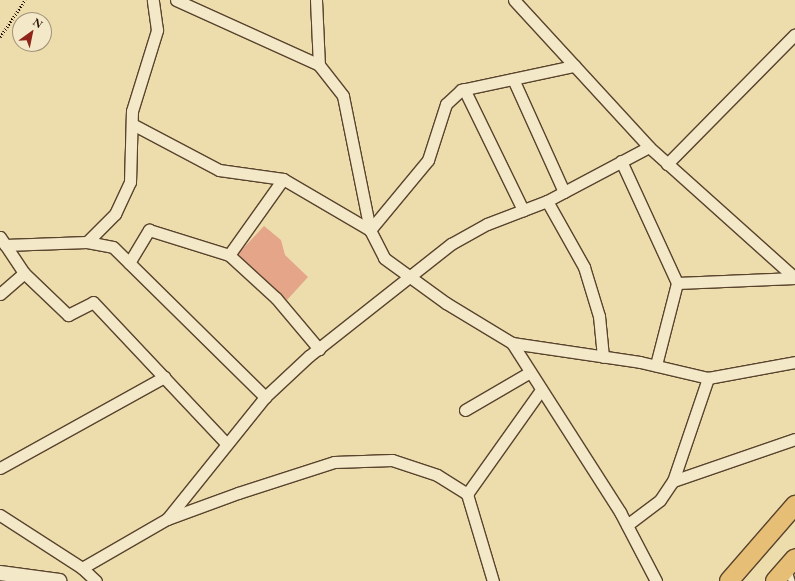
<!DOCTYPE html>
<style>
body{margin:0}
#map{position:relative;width:795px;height:581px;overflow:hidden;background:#edddac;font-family:"EB Garamond",serif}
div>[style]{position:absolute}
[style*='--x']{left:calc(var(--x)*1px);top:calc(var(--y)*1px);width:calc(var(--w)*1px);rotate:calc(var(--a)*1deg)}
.building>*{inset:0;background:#e4a589}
.path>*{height:2.5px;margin-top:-1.25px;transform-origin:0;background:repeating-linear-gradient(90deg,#281003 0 1px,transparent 0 3px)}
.roads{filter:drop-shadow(1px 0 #59432d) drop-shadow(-1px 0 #59432d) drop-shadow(0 1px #59432d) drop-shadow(0 -1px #59432d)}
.service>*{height:5.5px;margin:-2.75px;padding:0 2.75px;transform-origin:2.75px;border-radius:2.75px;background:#f3e9c9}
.minor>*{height:11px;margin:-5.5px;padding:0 5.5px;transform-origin:5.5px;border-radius:5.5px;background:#f3e9c9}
.tertiary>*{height:14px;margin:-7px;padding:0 7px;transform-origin:7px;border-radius:7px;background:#f3e9c9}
.primary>*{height:18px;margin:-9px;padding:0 9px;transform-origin:9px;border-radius:9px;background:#e6be76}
span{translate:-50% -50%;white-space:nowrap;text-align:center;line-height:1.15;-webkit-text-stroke:3px #f3e9c9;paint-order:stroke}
.north{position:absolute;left:12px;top:12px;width:40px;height:40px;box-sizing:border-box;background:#f3e9c9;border:1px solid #a2927a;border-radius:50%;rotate:33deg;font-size:11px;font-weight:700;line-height:16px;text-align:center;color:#281003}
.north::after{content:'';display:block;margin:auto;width:14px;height:18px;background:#8f2418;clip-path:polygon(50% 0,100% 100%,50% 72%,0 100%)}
</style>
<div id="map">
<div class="building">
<i style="clip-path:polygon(264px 226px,281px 240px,285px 255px,308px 277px,287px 300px,238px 254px)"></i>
</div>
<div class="path">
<i style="--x:0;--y:37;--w:45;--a:-56"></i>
</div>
<div class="roads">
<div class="service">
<i style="--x:789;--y:571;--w:10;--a:73"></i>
</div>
<div class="minor">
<i style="--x:176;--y:0;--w:157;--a:24.4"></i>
<i style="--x:319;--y:65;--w:39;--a:52"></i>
<i style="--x:343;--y:96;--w:137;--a:78.6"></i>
<i style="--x:370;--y:230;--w:31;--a:63"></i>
<i style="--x:384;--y:258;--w:77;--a:36"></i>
<i style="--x:446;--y:303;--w:77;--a:31.2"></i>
<i style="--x:512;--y:343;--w:201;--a:57.4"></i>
<i style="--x:620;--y:512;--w:78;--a:62.4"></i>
<i style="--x:316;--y:0;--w:65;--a:87.4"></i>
<i style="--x:514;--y:0;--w:200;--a:47.4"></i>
<i style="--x:649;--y:147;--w:196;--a:41.9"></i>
<i style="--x:513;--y:79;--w:124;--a:65.7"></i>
<i style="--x:464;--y:89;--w:135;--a:64"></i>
<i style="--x:134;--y:125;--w:96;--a:27.9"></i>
<i style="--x:219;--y:170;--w:65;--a:8"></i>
<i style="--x:283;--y:179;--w:101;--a:30.4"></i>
<i style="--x:370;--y:230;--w:91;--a:-50.4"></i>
<i style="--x:428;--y:160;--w:59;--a:-72.2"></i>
<i style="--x:446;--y:104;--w:21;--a:-43"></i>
<i style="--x:461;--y:90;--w:116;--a:-12"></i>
<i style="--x:621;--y:161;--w:134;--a:65.3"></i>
<i style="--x:677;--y:283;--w:85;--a:104.4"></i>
<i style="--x:667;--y:164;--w:182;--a:-45.4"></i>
<i style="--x:547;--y:201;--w:76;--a:60.7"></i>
<i style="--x:584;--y:267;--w:51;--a:73"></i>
<i style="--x:599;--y:316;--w:41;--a:84.4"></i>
<i style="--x:0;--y:237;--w:43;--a:56.3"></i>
<i style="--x:24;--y:273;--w:61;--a:43.7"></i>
<i style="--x:68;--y:315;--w:28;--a:-27"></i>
<i style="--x:93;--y:302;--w:194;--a:46.7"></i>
<i style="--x:87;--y:242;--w:40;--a:-45"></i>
<i style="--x:115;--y:214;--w:35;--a:-65"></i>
<i style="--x:130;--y:182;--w:71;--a:-88.4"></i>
<i style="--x:132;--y:111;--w:85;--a:-72.8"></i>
<i style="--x:157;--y:30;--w:30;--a:-98"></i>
<i style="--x:5;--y:245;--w:82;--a:-2.1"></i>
<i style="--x:87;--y:242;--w:26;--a:11"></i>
<i style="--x:113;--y:247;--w:214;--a:44.6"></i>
<i style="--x:229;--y:255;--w:93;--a:-54.6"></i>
<i style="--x:129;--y:263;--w:39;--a:-59"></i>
<i style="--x:149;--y:230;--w:84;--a:17.4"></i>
<i style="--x:229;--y:255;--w:64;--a:42.5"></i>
<i style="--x:276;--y:298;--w:67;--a:49.9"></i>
<i style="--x:677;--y:283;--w:118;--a:-2.4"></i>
<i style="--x:0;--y:294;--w:32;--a:-41"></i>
<i style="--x:512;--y:343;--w:129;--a:8.4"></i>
<i style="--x:640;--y:362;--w:70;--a:13.2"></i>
<i style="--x:708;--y:378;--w:88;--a:-10.4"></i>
<i style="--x:465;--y:410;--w:75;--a:-30.3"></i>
<i style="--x:0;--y:468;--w:188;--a:-29"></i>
<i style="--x:673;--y:481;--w:129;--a:-19"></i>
<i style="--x:467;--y:494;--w:128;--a:-54.6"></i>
<i style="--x:0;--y:515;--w:98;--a:32.9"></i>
<i style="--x:82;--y:568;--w:19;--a:43"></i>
<i style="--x:167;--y:519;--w:156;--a:-51.2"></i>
<i style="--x:265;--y:397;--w:60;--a:-43"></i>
<i style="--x:309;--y:356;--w:181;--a:-38.3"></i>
<i style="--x:451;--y:244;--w:41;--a:-29.1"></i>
<i style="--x:487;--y:224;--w:64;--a:-21"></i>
<i style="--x:547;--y:201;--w:115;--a:-27.9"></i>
<i style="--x:627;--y:525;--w:41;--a:-37.1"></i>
<i style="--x:660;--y:500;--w:23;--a:-56"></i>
<i style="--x:673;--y:481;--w:109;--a:-71.2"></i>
<i style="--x:82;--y:568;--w:98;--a:-30"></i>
<i style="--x:167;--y:519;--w:76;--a:-20.1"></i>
<i style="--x:238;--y:493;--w:101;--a:-17.9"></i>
<i style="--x:334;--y:462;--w:58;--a:-2"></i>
<i style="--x:392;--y:460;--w:47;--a:18.4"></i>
<i style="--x:437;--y:475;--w:36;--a:32"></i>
<i style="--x:467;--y:494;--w:91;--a:73.4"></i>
</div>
<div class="tertiary">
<i style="--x:0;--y:573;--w:60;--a:7.7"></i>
</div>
<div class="primary">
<i style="--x:729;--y:581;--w:101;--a:-49"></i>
<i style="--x:775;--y:581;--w:30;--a:-49"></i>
</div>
</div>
<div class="north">N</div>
</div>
